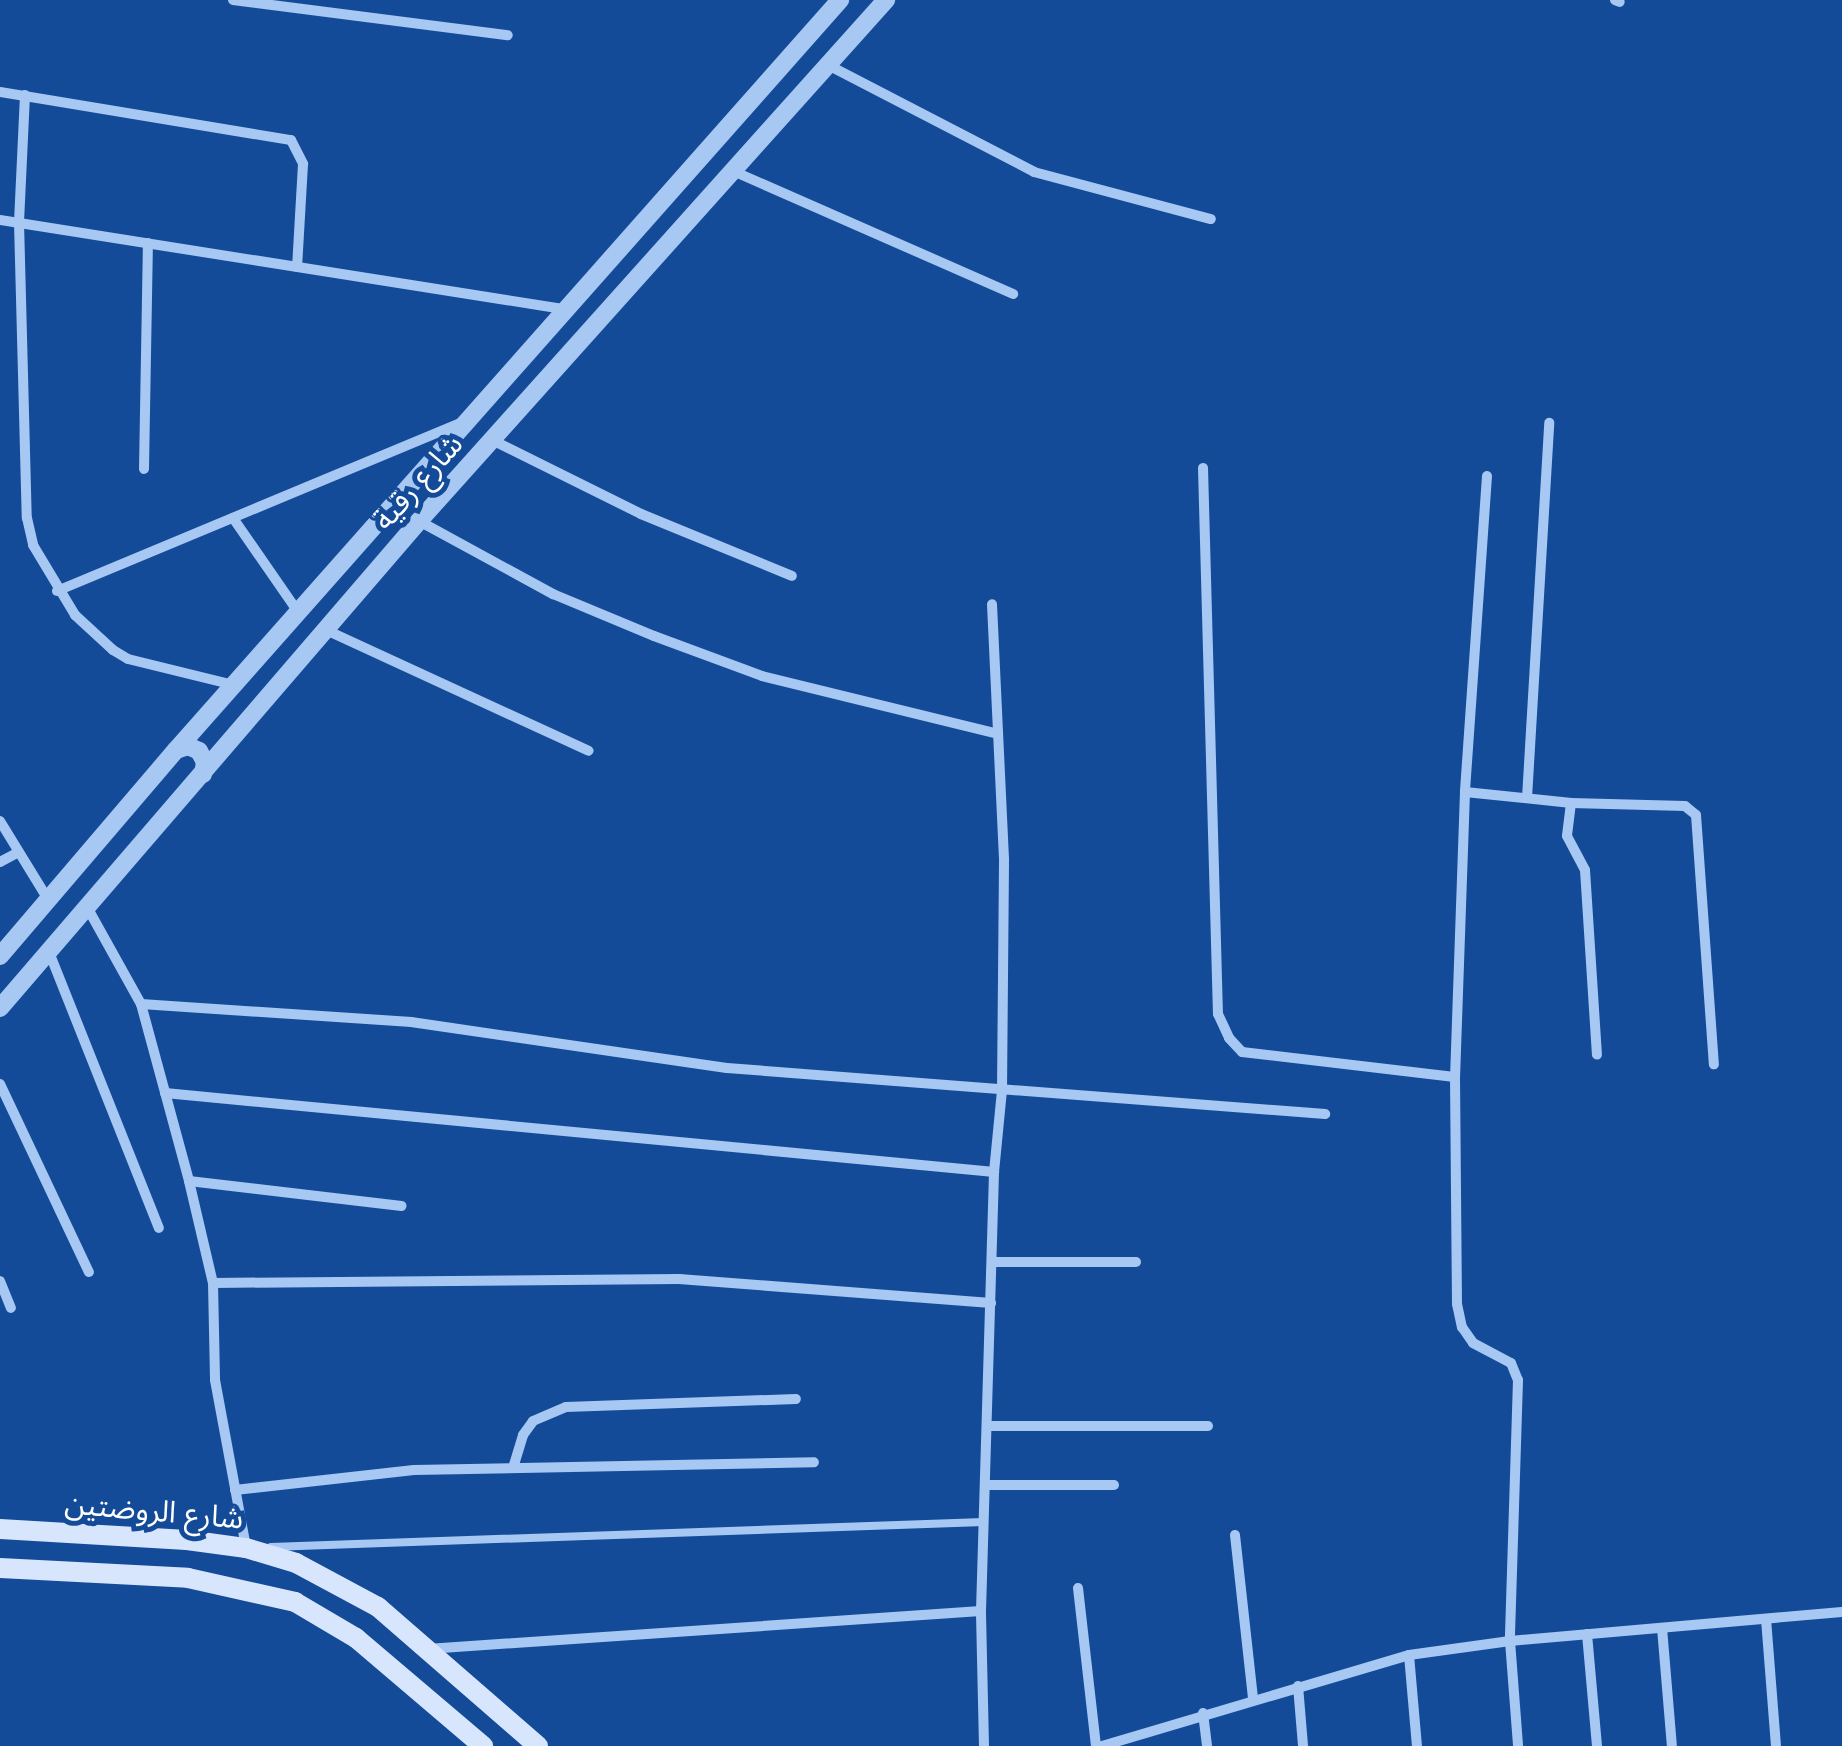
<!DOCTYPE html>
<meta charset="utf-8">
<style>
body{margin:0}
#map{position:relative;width:1842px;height:1746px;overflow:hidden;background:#144b99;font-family:Jost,"Noto Sans Arabic",sans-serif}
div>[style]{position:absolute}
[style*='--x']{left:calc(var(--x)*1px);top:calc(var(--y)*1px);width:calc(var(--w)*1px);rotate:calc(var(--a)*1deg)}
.service>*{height:8px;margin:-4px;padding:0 4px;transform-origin:4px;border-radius:4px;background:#a7c8f3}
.minor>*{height:10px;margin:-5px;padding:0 5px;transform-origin:5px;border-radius:5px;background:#a7c8f3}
.tertiary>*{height:18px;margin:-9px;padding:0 9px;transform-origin:9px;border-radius:9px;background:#a7c8f3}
.secondary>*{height:20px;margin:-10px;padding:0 10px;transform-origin:10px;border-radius:10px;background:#d7e6fd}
span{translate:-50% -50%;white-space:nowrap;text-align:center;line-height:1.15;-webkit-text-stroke:10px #144b99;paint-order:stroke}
.street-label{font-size:30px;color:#fff}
</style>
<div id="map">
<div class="service">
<i style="--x:271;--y:1547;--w:713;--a:-2.01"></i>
</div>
<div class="minor">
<i style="--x:233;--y:0;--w:277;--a:7.3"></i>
<i style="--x:1615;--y:0;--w:5;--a:22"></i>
<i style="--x:828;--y:65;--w:232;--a:27.4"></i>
<i style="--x:1034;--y:172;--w:183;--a:14.9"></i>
<i style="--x:0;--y:92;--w:295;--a:9.4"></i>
<i style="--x:291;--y:140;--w:27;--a:63"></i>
<i style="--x:303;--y:164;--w:103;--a:93.3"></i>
<i style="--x:25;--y:95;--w:127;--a:92.7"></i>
<i style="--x:19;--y:222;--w:296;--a:88.5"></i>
<i style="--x:27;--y:518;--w:28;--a:77"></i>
<i style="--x:33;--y:545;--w:82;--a:59"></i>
<i style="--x:75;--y:615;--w:52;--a:42.6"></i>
<i style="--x:113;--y:650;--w:17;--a:31"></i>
<i style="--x:128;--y:659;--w:109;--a:13.8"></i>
<i style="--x:733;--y:171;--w:306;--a:23.7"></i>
<i style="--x:0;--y:220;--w:570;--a:8.98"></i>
<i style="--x:492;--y:440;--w:166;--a:26.4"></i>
<i style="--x:641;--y:514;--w:163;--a:22.3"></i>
<i style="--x:1203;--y:468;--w:546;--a:88.43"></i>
<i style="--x:1218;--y:1014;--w:26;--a:65"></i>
<i style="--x:1229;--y:1038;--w:19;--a:47"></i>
<i style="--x:1242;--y:1052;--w:214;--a:6.7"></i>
<i style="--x:144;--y:469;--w:226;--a:-89"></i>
<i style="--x:1487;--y:476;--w:317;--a:94"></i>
<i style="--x:1465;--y:792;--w:285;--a:92"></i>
<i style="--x:1455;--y:1077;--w:227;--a:89.5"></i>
<i style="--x:1457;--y:1304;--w:24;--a:78"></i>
<i style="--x:1462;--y:1327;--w:19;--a:55"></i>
<i style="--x:1473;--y:1343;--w:43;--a:27.8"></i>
<i style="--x:1511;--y:1363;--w:18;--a:68"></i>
<i style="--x:1518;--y:1380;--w:261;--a:91.8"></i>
<i style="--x:1510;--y:1641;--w:105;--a:85.6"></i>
<i style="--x:233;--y:518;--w:114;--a:55.3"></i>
<i style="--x:419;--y:521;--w:153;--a:28.6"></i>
<i style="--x:553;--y:594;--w:109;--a:22.6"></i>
<i style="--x:654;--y:636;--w:115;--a:20.3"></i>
<i style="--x:762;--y:676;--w:243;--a:13.8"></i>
<i style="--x:57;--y:591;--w:438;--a:-22.6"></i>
<i style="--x:326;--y:630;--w:289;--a:24.7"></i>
<i style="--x:1465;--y:792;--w:107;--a:5.9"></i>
<i style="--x:1571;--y:803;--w:114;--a:1.5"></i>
<i style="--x:1685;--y:806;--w:14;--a:39"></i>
<i style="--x:1696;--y:815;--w:250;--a:85.9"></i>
<i style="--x:1527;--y:798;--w:376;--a:-86.6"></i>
<i style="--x:1571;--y:803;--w:33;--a:97"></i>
<i style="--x:1567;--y:836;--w:38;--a:62"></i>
<i style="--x:1585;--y:870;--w:185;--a:86.3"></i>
<i style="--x:0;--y:821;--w:94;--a:58.5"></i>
<i style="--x:0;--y:862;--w:21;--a:-28"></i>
<i style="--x:87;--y:907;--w:111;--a:60.9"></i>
<i style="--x:141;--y:1004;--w:183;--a:74.8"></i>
<i style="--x:189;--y:1181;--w:105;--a:76.8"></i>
<i style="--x:213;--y:1283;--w:97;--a:88.8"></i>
<i style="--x:215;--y:1380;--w:170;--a:79.5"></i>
<i style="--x:49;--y:952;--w:297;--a:68.3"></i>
<i style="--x:141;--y:1004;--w:271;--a:3.8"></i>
<i style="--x:411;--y:1022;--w:319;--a:8.3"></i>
<i style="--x:727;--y:1068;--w:600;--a:4.4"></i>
<i style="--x:0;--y:1084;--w:208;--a:64.7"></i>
<i style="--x:165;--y:1093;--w:833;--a:5.44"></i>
<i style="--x:189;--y:1181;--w:214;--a:6.7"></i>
<i style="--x:992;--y:1262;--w:144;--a:0"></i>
<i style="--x:0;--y:1281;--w:29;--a:68"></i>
<i style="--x:213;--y:1283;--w:466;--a:-0.5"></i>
<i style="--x:679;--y:1279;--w:313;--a:4.4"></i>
<i style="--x:988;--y:1426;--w:220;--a:0"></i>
<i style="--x:513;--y:1468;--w:34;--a:-73"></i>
<i style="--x:523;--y:1435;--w:17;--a:-54"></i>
<i style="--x:533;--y:1421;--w:36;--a:-23"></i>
<i style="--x:566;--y:1407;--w:230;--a:-2"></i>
<i style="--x:986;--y:1485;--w:128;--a:0"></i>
<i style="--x:235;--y:1490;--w:180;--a:-6.4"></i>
<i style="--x:414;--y:1470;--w:400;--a:-1.1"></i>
<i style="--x:1235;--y:1535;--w:165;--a:83.7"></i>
<i style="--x:1078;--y:1588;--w:159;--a:83.5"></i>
<i style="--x:1766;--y:1619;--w:127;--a:85.5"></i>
<i style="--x:1662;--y:1628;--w:118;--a:85.2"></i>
<i style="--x:1587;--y:1634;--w:112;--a:84.9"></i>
<i style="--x:427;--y:1649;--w:555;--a:-3.92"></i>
<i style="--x:1409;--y:1655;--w:91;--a:85"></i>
<i style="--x:1298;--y:1686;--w:60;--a:85.2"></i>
<i style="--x:1203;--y:1713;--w:33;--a:83"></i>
<i style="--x:984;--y:1746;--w:135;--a:-91.3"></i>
<i style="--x:981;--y:1611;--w:439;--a:-88.3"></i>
<i style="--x:994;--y:1172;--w:81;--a:-84.4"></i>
<i style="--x:1002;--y:1091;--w:232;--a:-89.5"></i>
<i style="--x:1004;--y:859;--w:255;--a:-92.7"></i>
<i style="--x:1102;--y:1746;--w:320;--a:-16.5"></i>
<i style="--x:1409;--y:1655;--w:102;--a:-7.9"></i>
<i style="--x:1510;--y:1641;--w:333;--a:-5"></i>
</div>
<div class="tertiary">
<i style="--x:176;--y:750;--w:13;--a:-18"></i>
<i style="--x:188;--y:746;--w:12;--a:24"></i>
<i style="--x:199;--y:751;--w:13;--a:61"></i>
<i style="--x:205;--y:762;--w:12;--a:99"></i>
<i style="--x:0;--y:956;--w:271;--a:-49.5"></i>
<i style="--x:176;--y:750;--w:1002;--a:-48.48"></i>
<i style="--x:0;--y:1008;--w:642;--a:-49.29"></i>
<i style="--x:419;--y:521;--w:700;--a:-48.13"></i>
</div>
<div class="secondary">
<i style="--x:0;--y:1529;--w:187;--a:3.4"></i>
<i style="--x:187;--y:1540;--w:60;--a:7.7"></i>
<i style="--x:246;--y:1548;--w:52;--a:16.7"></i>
<i style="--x:296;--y:1563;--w:93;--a:28.2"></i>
<i style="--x:378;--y:1607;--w:212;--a:41"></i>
<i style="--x:0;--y:1568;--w:188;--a:3"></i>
<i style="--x:188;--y:1578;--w:110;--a:12.6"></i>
<i style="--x:295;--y:1602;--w:71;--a:30.5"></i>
<i style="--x:356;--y:1638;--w:167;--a:40.4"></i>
</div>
<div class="street-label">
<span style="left:418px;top:482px;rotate:-48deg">شارع رقية</span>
<span style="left:154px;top:1511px;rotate:5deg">شارع الروضتين</span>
</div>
</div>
